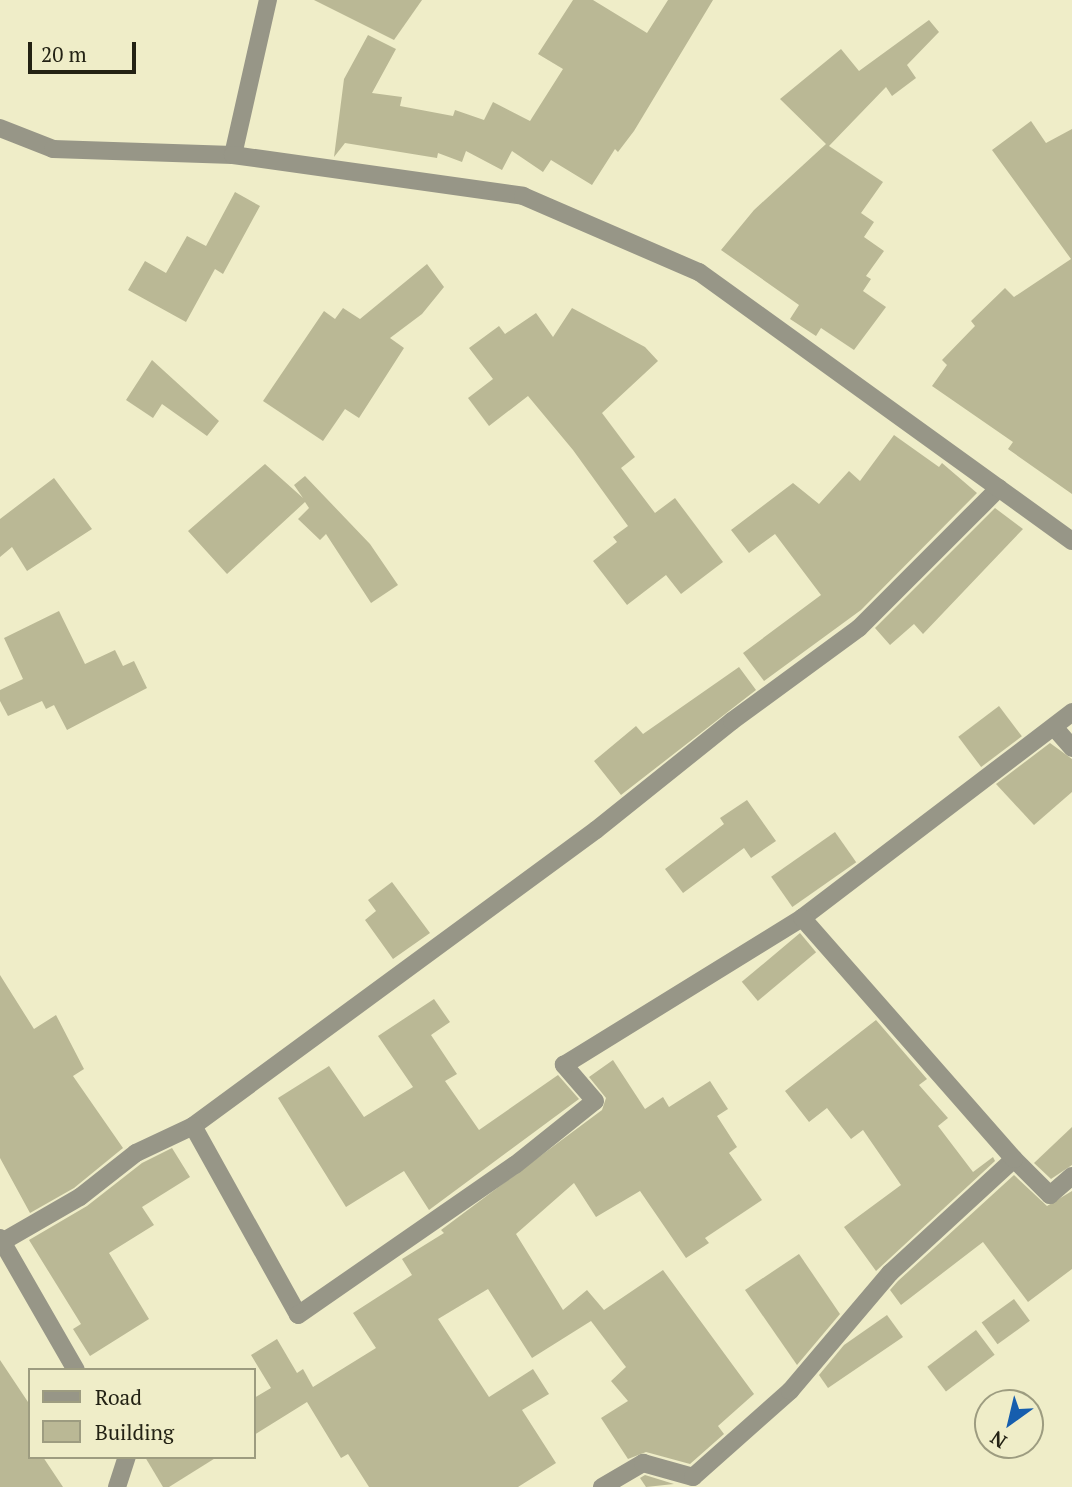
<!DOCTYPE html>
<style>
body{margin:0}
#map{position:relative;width:1072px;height:1487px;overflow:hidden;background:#efedc8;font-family:"PT Serif",serif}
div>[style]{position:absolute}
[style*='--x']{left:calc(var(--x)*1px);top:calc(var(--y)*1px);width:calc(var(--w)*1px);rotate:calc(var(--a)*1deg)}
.building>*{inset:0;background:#bab895;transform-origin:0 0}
.minor>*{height:18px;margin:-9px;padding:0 9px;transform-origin:9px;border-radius:9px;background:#979687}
.tertiary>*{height:18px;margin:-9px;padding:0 9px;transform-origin:9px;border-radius:9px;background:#979687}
span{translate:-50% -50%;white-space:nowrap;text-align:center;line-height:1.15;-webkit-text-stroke:6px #efedc8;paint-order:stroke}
.legend{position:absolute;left:28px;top:1368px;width:228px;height:91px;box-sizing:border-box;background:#efedc8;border:2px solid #9d9c80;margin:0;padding:9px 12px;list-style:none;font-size:21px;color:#232214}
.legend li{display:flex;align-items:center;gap:14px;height:35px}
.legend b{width:35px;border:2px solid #9d9c80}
.north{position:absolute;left:974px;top:1389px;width:70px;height:70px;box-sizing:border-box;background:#efedc8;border:2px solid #9d9c80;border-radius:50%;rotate:214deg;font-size:19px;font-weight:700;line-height:28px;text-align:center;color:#232214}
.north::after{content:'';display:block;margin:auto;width:24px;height:32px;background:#165eae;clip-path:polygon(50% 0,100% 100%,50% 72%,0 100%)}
.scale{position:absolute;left:28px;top:42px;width:108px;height:32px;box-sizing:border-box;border:4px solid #232214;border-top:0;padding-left:9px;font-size:21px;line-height:24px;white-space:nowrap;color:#232214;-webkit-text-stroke:5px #efedc8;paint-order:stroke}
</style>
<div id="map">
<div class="building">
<i style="clip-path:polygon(314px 0,422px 0,394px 40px)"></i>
<i style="clip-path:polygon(573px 0,593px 0,647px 33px,668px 0,713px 0,634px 131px,618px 152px,615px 149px,592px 185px,551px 160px,543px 172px,512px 151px,502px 170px,466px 151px,462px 162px,438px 153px,437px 158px,345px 143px,334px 157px,344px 79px,368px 35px,396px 49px,372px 93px,402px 97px,400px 106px,453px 116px,455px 110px,484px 120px,493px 102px,530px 121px,563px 69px,538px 54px)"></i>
<i style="clip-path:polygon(929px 20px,939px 32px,907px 65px,916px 78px,892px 96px,886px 87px,829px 146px,883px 182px,861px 213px,874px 222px,864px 237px,884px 251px,866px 276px,871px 279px,863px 291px,886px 307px,854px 350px,821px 328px,816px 336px,790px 319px,799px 305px,721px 250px,754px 210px,826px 144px,780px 99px,841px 49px,859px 71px)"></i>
<i style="clip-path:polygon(1031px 121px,1046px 143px,1072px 129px,1072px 494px,1008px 449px,1013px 442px,932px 386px,947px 365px,942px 360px,975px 326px,971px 321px,1005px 288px,1014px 297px,1071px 259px,992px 150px)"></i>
<i style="clip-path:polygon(235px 192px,260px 206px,223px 274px,215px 269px,186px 322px,128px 290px,145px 261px,166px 273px,187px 236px,206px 246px)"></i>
<i style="clip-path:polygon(427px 264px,444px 287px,422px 314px,390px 338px,404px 348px,359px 418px,345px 409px,323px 441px,263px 401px,324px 311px,335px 319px,343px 308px,360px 319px)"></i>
<i style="clip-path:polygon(572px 308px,645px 347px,658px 361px,602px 413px,635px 457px,621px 468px,655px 513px,675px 498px,723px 562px,681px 594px,666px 575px,627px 605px,593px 561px,617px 542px,613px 537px,628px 526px,573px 450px,528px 396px,489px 426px,468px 398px,493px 379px,469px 348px,499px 326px,505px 334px,536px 313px,553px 337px)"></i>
<i style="clip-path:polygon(152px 360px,219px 421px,207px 436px,162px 404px,153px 418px,126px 400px)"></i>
<i style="clip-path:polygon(894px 435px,939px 467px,942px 463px,977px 493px,861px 610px,764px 681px,743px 653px,821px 595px,775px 534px,749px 553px,731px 530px,793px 483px,819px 504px,849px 471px,860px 481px)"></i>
<i style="clip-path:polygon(265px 464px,303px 498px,294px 485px,305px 476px,370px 544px,398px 585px,371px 603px,326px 534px,320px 540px,298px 519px,309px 508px,305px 502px,227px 574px,188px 531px)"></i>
<i style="clip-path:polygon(54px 478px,92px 529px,27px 571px,12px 547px,0 557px,0 519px)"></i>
<i style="clip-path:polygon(995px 508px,1023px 529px,923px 634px,914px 624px,890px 645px,875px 628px)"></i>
<i style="clip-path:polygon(59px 611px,85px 664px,115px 650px,123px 666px,134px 661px,147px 688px,67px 730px,54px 705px,46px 709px,42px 701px,8px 716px,0 701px,0 690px,23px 679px,4px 638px)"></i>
<i style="clip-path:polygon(739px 667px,756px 690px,621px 795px,594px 761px,636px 726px,643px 734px)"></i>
<i style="left:999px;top:706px;width:38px;height:51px;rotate:53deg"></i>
<i style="clip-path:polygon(1050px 743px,1072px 759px,1072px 792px,1034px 825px,996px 784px)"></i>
<i style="clip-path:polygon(747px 800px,776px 841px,751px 858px,744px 848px,683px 893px,665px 869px,724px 824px,720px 818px)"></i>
<i style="left:835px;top:832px;width:37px;height:78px;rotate:55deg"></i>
<i style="clip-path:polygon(392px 882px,430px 933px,393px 959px,365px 920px,376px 911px,368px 900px)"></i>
<i style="left:800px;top:933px;width:25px;height:76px;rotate:50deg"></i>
<i style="clip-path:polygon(0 975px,34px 1029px,56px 1015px,84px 1069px,73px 1076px,123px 1148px,74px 1188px,30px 1213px,0 1158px)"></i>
<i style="clip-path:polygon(434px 999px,450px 1022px,431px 1035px,457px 1074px,445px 1081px,479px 1130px,558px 1075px,579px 1099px,429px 1210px,404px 1171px,346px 1207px,278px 1098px,329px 1066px,364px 1117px,413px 1087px,378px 1036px)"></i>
<i style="clip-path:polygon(876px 1020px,927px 1079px,919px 1085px,948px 1118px,938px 1126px,973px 1172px,993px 1157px,995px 1161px,876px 1271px,844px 1227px,901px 1185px,863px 1130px,851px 1139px,827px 1108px,809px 1122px,785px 1091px)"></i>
<i style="clip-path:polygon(613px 1060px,645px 1109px,663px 1097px,669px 1107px,710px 1081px,728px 1109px,717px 1116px,737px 1147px,729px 1153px,762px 1200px,705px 1238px,709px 1243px,686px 1258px,640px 1191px,596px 1217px,574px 1183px,516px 1234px,563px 1310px,587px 1290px,604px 1310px,663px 1270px,754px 1394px,718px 1426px,724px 1434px,690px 1464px,646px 1452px,628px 1459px,601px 1418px,628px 1401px,611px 1381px,626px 1367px,591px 1321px,532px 1358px,488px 1289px,438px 1319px,489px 1397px,533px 1369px,549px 1394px,522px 1410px,556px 1463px,518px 1487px,369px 1487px,348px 1454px,341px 1458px,307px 1402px,254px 1435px,254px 1398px,271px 1388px,251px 1355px,277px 1339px,297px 1373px,303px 1369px,313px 1387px,376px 1348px,353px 1313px,412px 1275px,402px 1259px,444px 1233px,441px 1230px,602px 1110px,606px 1098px,589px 1077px)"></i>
<i style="clip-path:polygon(1072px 1127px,1072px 1165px,1051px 1179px,1034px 1163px)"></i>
<i style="clip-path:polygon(172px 1148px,190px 1177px,142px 1207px,154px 1225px,109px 1253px,149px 1319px,90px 1356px,73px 1329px,81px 1324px,29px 1240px,87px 1206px,142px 1163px)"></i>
<i style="clip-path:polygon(1014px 1175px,1047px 1206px,1072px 1191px,1072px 1269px,1028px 1302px,983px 1242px,901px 1305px,890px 1290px,898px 1281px)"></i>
<i style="clip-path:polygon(799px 1254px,840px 1314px,797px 1365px,745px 1290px)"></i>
<i style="left:1014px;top:1299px;width:27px;height:40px;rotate:54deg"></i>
<i style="clip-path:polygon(887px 1315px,903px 1337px,828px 1388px,819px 1375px,844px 1345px)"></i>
<i style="left:976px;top:1330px;width:31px;height:61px;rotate:53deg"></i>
<i style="clip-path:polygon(0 1360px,30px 1405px,30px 1457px,43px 1457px,63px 1487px,0 1487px)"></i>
<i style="clip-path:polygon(145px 1457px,217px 1457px,169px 1487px,163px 1487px)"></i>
<i style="clip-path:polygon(645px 1475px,674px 1484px,646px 1487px,640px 1478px)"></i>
</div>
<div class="minor">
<i style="--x:1054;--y:727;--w:28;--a:49"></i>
<i style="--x:193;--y:1126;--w:500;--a:-36.3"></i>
<i style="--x:596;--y:830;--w:174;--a:-38.7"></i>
<i style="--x:732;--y:721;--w:157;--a:-36.2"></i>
<i style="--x:859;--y:628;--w:198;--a:-45"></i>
<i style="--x:1014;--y:1159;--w:51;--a:45"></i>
<i style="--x:1050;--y:1195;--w:29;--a:-41"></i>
<i style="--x:0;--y:1238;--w:152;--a:60.1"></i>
<i style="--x:2;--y:1242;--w:90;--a:-30"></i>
<i style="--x:80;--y:1197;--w:71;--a:-38.2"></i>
<i style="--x:136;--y:1153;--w:63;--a:-25.3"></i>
<i style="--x:193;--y:1126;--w:216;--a:60.9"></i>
<i style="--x:298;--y:1315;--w:264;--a:-34.7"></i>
<i style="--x:515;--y:1165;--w:102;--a:-38.7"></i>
<i style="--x:595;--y:1101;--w:48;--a:-130.7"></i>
<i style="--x:564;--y:1065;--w:280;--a:-31.7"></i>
<i style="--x:802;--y:918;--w:340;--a:-37.3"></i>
<i style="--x:117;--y:1487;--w:32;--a:-72"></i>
<i style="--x:602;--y:1487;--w:48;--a:-30.3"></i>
<i style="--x:643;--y:1463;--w:52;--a:15.6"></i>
<i style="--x:693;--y:1477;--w:130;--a:-41.6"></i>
<i style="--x:790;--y:1391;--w:155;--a:-49.7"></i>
<i style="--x:890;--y:1273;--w:168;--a:-42.6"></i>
<i style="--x:1014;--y:1159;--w:321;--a:-131.3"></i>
</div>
<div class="tertiary">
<i style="--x:0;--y:128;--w:57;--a:21.6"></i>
<i style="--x:53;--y:149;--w:180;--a:1.9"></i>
<i style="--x:233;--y:155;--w:159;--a:-77.3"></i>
<i style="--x:233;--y:155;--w:293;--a:8"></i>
<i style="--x:523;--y:196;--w:192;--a:23.4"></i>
<i style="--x:699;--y:272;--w:460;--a:35.8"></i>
</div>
<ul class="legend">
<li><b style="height:9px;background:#979687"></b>Road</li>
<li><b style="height:19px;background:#bab895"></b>Building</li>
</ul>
<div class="north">N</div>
<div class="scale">20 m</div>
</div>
